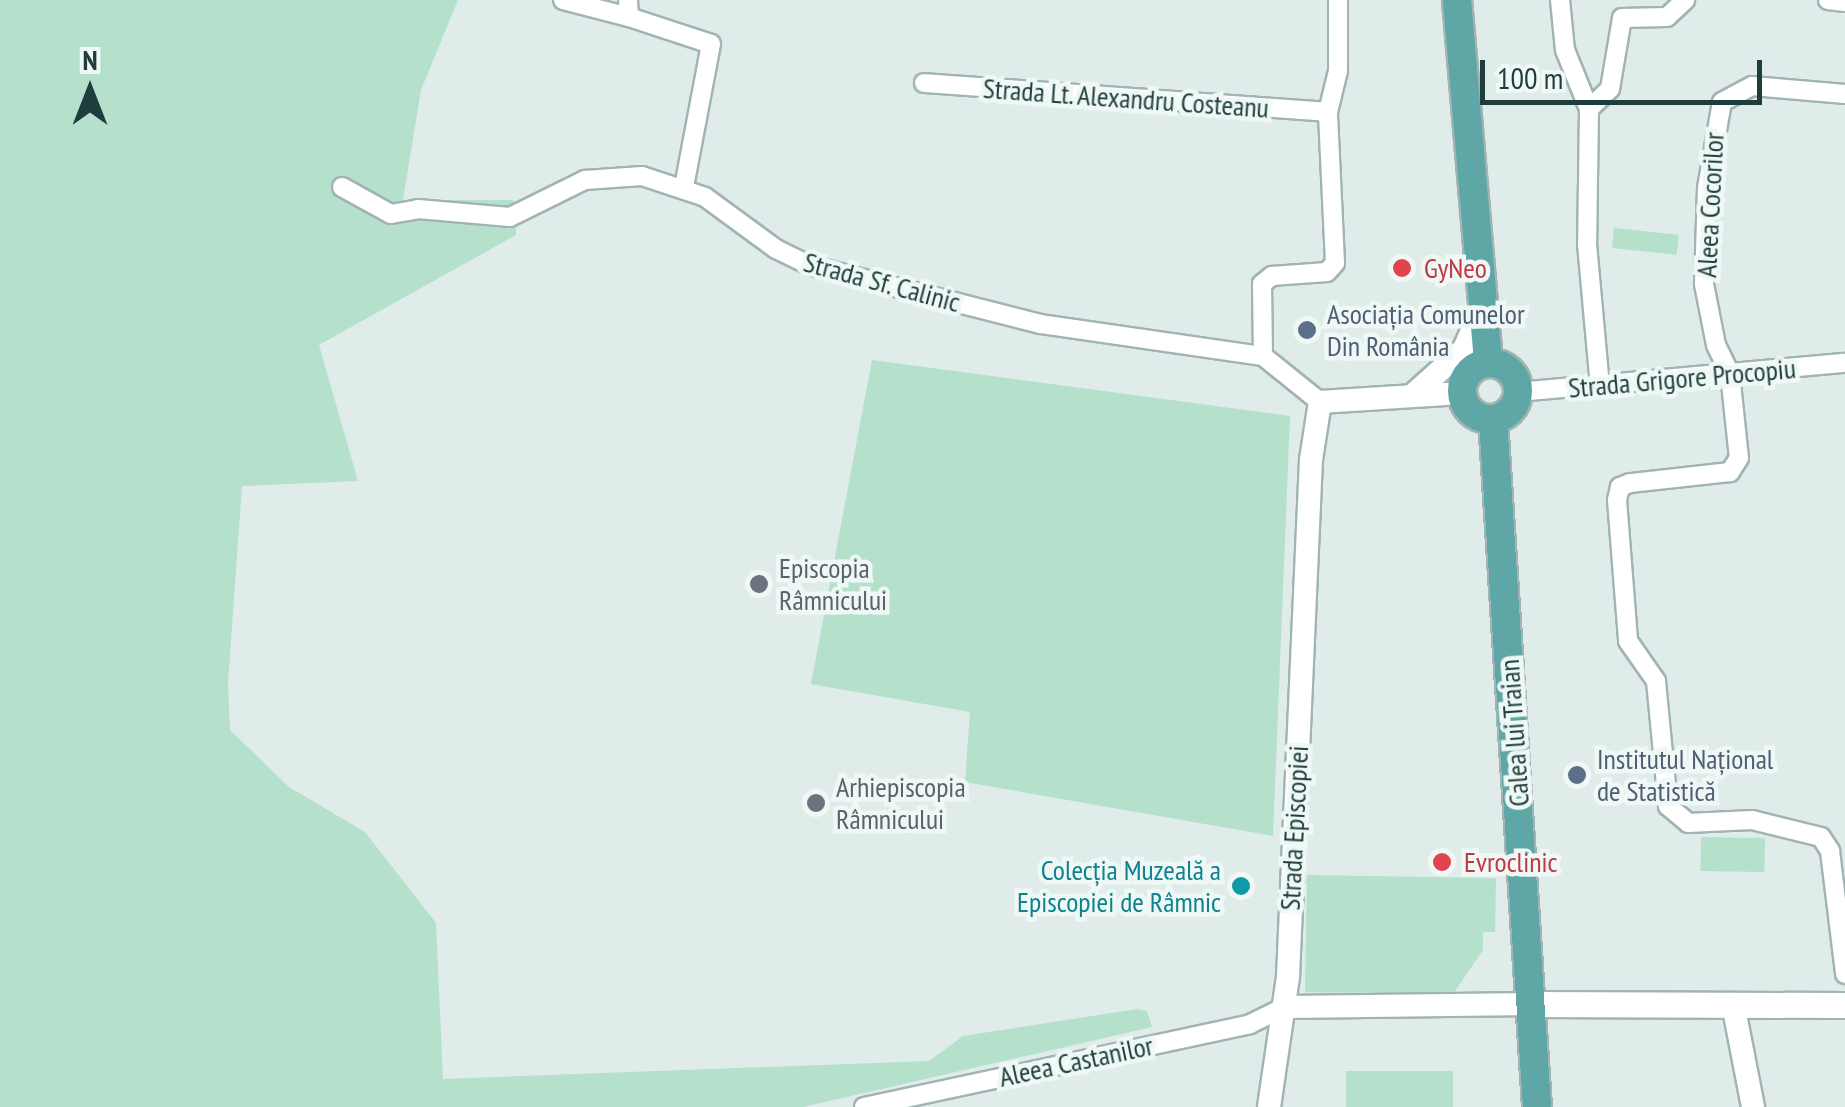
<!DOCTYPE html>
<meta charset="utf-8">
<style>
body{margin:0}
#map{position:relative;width:1845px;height:1107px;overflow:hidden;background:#dfecea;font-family:"PT Sans Narrow",sans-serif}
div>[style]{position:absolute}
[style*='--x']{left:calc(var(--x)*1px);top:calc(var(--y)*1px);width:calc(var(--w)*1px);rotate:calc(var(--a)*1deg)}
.green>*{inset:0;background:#b5e0cb;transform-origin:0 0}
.roads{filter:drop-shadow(2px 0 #a1b4b3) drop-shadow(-2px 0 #a1b4b3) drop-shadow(0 2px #a1b4b3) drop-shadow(0 -2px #a1b4b3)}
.minor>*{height:18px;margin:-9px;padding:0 9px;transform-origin:9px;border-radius:9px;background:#fff}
.tertiary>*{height:22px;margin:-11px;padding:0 11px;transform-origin:11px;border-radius:11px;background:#fff}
.secondary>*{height:25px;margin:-12.5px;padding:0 12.5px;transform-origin:12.5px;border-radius:12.5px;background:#fff}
.primary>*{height:28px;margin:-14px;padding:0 14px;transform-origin:14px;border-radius:14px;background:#5fa7a6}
.primary>.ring{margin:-14px;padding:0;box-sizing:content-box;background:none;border:28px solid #5fa7a6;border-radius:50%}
.dots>*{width:28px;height:28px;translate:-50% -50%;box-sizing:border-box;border:5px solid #f0f8f6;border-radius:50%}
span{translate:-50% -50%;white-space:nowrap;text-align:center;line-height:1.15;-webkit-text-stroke:9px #f0f8f6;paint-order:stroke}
.street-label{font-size:28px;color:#1e3e3d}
.health-label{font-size:28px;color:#be3a42}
.left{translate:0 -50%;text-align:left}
.service-label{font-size:28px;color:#4e5e75}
.worship-label{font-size:28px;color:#5b616d}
.culture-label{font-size:28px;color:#0d838f}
.right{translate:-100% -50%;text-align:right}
.north{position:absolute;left:40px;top:40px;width:100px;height:100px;-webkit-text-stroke:8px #f0f8f6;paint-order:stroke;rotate:0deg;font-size:28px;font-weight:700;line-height:40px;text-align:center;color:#1e3e3d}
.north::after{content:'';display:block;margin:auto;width:35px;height:45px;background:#1e3e3d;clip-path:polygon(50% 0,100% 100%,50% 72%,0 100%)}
.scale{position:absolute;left:1480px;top:60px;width:282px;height:45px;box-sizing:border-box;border:5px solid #1e3e3d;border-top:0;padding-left:12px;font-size:30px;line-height:35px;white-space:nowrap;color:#1e3e3d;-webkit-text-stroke:8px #f0f8f6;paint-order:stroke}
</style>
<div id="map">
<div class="green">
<i style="clip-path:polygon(0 0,458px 0,421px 90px,403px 200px,514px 200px,516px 235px,319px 345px,358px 481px,242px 486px,228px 683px,230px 730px,289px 787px,365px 832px,436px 923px,443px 1079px,929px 1061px,963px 1036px,1137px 1009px,1147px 1011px,1152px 1027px,803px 1107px,0 1107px)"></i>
<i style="left:1614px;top:228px;width:65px;height:20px;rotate:6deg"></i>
<i style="clip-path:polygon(872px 360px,1290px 416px,1273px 836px,965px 782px,970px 712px,811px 684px)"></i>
<i style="left:1701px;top:837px;width:64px;height:34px;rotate:1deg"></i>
<i style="clip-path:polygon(1307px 875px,1496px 878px,1495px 932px,1483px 932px,1483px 950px,1453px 994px,1305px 992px)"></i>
<i style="left:1453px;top:1071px;width:36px;height:107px;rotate:90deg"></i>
</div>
<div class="roads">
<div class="minor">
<i style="--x:563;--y:0;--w:68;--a:14.4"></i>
<i style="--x:628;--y:0;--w:17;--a:87"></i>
<i style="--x:629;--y:17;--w:86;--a:18.2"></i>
<i style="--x:711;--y:44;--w:146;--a:100.7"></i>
<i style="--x:1560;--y:0;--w:50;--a:84.3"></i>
<i style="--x:1565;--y:50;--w:64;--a:67.9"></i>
<i style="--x:1589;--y:109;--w:135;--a:90.8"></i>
<i style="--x:1587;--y:244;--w:143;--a:84.8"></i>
<i style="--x:1828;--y:0;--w:17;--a:7"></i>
<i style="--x:924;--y:83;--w:405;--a:4.1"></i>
<i style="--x:1845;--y:94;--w:93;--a:-175.1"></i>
<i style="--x:1752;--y:86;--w:34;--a:152"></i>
<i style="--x:1722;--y:102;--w:87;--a:99.9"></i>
<i style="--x:1707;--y:188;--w:96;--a:91.8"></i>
<i style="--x:1704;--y:284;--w:62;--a:78.9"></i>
<i style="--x:1716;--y:345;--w:32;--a:64"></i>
<i style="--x:1730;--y:374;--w:84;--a:83.9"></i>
<i style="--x:1739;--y:458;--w:17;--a:123"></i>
<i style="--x:1730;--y:472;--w:101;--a:173.7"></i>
<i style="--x:1630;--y:483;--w:11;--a:158"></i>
<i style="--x:1620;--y:487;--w:13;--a:103"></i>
<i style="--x:1617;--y:500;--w:141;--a:85.5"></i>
<i style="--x:1628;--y:641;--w:49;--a:55"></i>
<i style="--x:1656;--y:681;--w:126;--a:84.5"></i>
<i style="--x:1668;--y:806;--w:26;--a:40"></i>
<i style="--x:1688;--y:823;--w:64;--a:-2.7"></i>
<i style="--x:1752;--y:820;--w:71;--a:13.8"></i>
<i style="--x:1821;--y:837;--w:17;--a:57"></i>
<i style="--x:1830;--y:851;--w:124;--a:83"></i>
<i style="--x:1589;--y:109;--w:29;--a:-44"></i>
<i style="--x:1610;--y:89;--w:72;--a:-80.4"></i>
<i style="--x:1622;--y:18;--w:45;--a:-1.3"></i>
<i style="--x:1667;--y:17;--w:25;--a:-43"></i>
<i style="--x:342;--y:187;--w:56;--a:28.9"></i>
<i style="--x:391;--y:214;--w:27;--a:-10"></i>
<i style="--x:418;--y:209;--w:92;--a:5"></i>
<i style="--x:510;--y:217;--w:84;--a:-26.3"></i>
<i style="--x:585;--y:180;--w:57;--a:-4"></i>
<i style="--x:642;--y:176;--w:66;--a:18.4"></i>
<i style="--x:705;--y:197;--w:88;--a:36.2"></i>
<i style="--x:776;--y:249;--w:37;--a:26"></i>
<i style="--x:809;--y:265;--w:238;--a:14.3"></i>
<i style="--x:1040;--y:324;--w:225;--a:8.2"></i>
<i style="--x:1263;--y:356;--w:73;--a:38.9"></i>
<i style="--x:1263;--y:356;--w:72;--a:-90.8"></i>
<i style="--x:1262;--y:284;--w:13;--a:-39"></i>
<i style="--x:1272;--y:276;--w:55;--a:-4.2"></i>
<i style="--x:1327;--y:272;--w:12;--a:-48"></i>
<i style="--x:1335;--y:263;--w:151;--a:-92.7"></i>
<i style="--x:1328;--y:112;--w:42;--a:-76.3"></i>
<i style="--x:1338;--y:71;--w:71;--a:-90"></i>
<i style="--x:1518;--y:392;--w:328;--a:-5.1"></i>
<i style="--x:864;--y:1107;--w:395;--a:-12.1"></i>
<i style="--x:1250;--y:1024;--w:39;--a:-26"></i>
</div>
<div class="tertiary">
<i style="--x:1415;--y:393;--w:66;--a:-41.9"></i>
<i style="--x:1464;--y:349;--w:45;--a:-66.3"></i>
<i style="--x:1733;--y:1004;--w:105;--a:79"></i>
<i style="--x:1285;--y:1007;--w:248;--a:-0.7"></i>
<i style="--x:1269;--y:1107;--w:132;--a:-81.7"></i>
<i style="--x:1288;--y:976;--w:517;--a:-87.45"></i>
<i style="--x:1311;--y:460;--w:59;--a:-81.2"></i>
<i style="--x:1320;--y:402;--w:142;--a:-3.6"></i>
</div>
<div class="secondary">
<i style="--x:1533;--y:1004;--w:312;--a:0.2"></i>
</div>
<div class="primary">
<i style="--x:1457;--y:0;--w:364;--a:85.1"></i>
<i class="ring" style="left:1462px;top:363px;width:28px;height:28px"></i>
<i style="--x:1493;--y:419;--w:689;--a:86.34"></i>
</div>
</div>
<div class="dots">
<i style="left:1402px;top:268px;background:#e0444e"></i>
<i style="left:1307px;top:330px;background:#5c6f8a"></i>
<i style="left:759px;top:584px;background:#6b7280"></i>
<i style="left:1577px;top:775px;background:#5c6f8a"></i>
<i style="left:816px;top:803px;background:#6b7280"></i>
<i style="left:1442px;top:862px;background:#e0444e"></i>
<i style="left:1241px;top:886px;background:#0f9aa8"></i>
</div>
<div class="street-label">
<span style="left:1126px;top:98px;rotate:4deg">Strada Lt. Alexandru Costeanu</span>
<span style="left:1710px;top:205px;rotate:-87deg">Aleea Cocorilor</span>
<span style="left:882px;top:282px;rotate:15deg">Strada Sf. Calinic</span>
<span style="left:1682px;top:378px;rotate:-5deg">Strada Grigore Procopiu</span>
<span style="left:1514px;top:733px;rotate:-94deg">Calea lui Traian</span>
<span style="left:1294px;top:828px;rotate:-87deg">Strada Episcopiei</span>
<span style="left:1076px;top:1061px;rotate:-12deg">Aleea Castanilor</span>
</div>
<div class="health-label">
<span class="left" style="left:1424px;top:268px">GyNeo</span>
<span class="left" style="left:1464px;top:862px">Evroclinic</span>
</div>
<div class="service-label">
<span class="left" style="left:1327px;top:330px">Asociația Comunelor<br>Din România</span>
<span class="left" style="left:1597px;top:775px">Institutul Național<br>de Statistică</span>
</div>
<div class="worship-label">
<span class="left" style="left:779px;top:584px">Episcopia<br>Râmnicului</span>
<span class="left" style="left:836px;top:803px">Arhiepiscopia<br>Râmnicului</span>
</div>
<div class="culture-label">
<span class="right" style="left:1221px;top:886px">Colecția Muzeală a<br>Episcopiei de Râmnic</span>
</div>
<div class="north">N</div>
<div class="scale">100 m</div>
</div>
